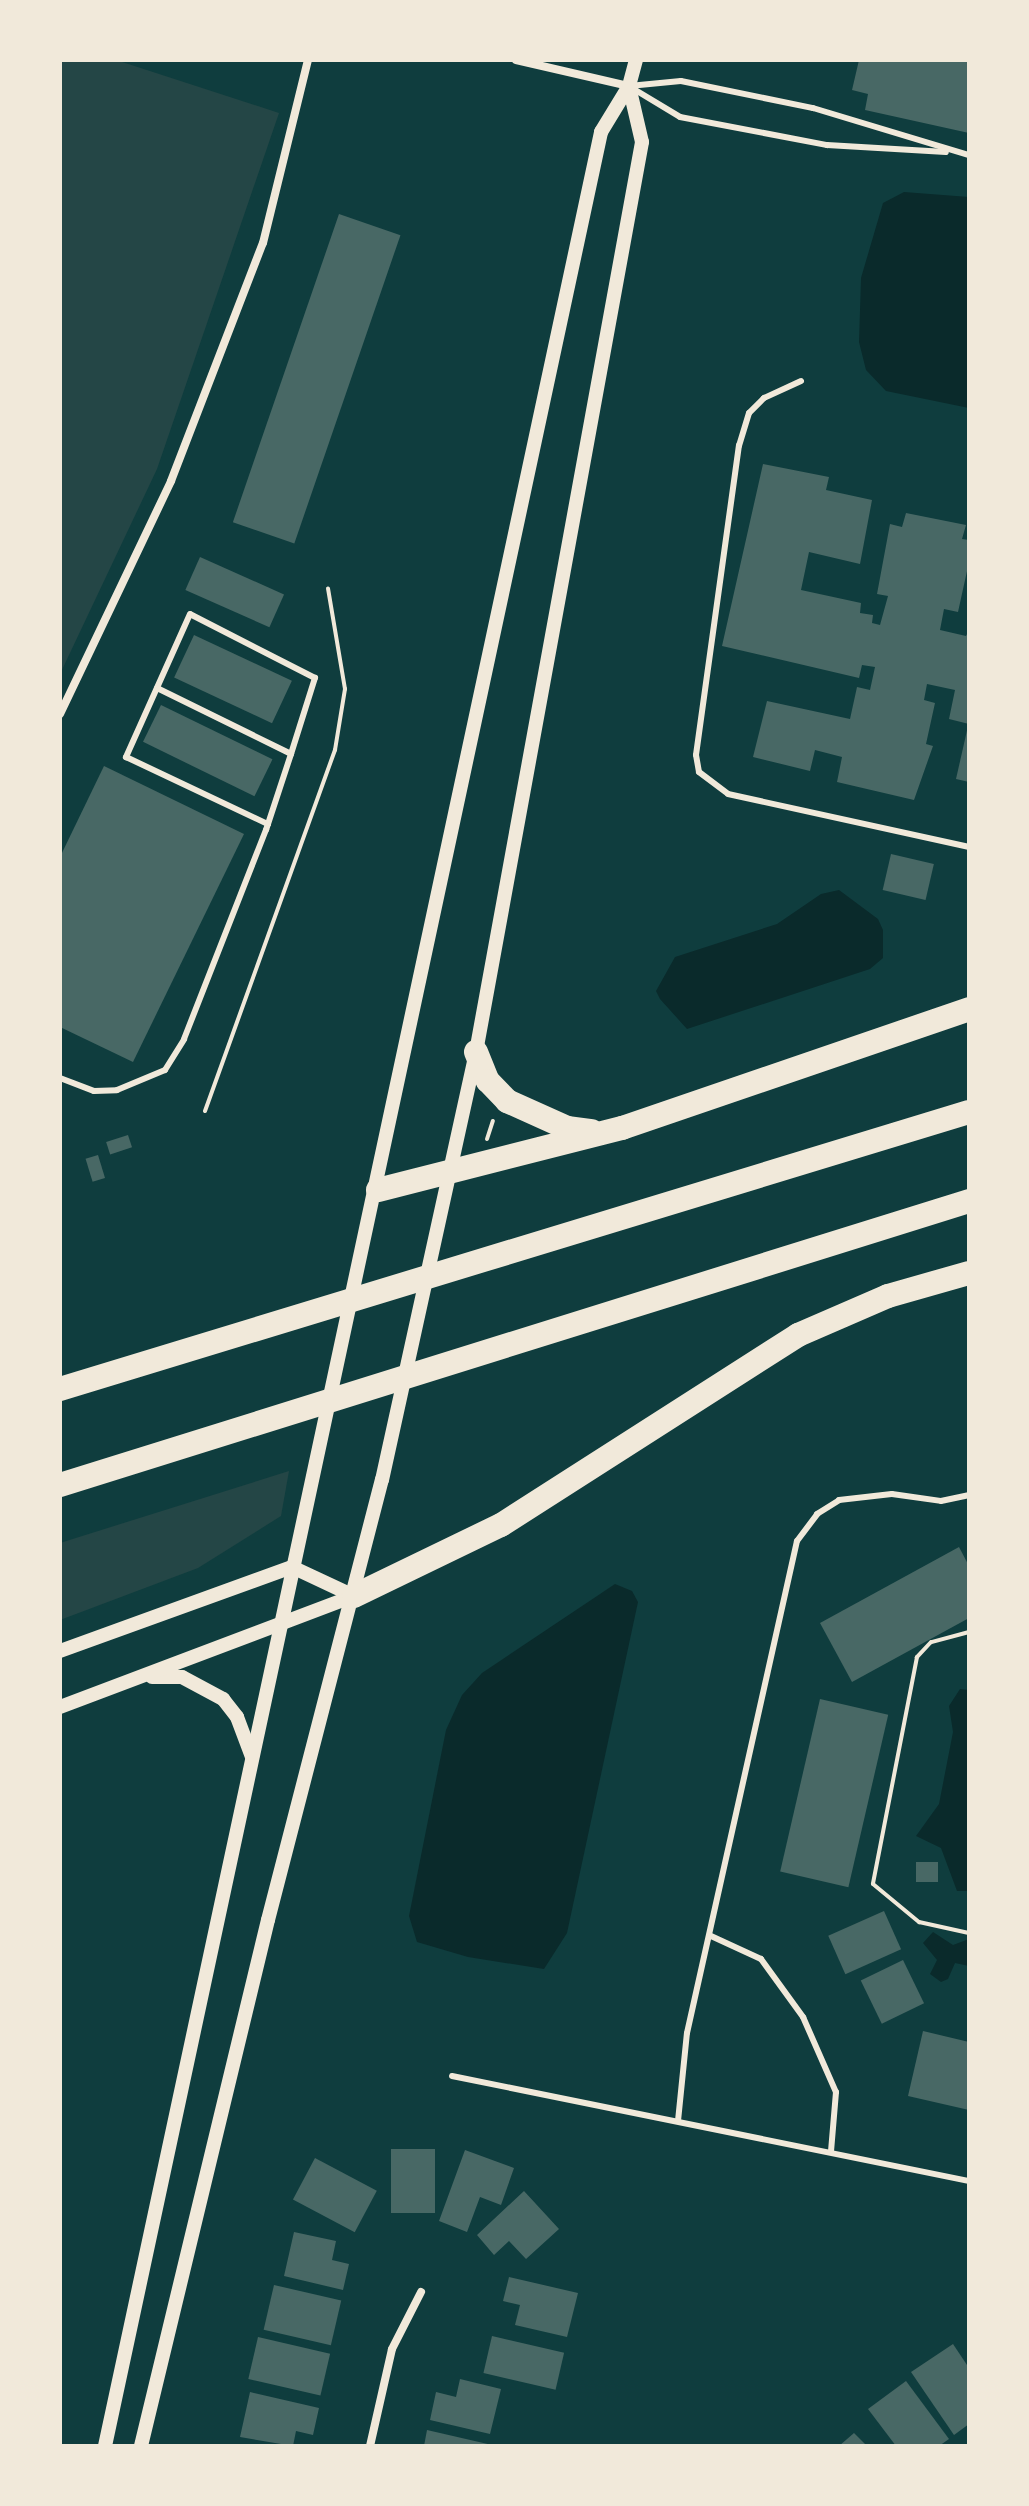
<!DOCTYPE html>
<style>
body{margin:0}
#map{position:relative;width:1029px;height:2506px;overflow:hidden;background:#0f3d3e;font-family:Helvetica,sans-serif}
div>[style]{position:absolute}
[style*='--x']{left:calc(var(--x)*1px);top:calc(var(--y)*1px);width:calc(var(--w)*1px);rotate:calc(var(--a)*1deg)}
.green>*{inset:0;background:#244646}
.water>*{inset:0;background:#0a2a2b}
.building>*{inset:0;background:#486865;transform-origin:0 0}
.path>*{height:4px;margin:-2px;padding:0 2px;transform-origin:2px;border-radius:2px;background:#f1e9da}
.service>*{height:6px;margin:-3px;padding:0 3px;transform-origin:3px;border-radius:3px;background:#f1e9da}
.minor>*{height:8px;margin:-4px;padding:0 4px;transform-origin:4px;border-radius:4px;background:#f1e9da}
.tertiary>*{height:14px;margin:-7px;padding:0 7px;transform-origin:7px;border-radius:7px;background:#f1e9da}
.motorway>*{height:24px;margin:-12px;padding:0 12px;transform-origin:12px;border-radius:12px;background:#f1e9da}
span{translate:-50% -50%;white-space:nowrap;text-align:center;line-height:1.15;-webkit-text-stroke:6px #f1e9da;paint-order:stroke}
.frame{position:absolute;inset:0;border:62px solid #f1e9da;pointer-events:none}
</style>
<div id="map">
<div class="green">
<i style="clip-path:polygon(60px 60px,116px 60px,279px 113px,157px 469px,60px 674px)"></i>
<i style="clip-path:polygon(289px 1471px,281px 1516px,198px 1568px,60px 1620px,60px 1543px)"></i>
</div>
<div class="water">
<i style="clip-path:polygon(904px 192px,969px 197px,969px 408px,886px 391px,866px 370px,859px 342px,861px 278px,883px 203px)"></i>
<i style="clip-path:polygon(839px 890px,878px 919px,883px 930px,883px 958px,870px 969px,687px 1029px,660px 999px,656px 991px,675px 957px,777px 924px,821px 894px)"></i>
<i style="clip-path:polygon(615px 1584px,632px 1591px,638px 1602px,567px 1933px,544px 1969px,468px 1957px,417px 1942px,409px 1916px,446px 1730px,462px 1695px,482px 1673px)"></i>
<i style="clip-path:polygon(960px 1689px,969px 1690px,967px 1891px,957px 1891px,941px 1848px,916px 1836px,939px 1804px,953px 1732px,949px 1706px)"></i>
<i style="clip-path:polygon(933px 1932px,953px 1945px,969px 1939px,969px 1966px,955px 1963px,948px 1979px,941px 1982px,930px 1974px,937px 1960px,923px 1943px)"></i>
</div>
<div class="building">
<i style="clip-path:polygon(859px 60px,969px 60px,969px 133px,865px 110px,868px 94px,852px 90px)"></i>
<i style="left:339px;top:214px;width:65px;height:326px;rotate:19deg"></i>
<i style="clip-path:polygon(763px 464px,829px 477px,826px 490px,872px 500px,860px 564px,809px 552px,801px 590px,861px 603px,860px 613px,873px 615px,872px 623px,880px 625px,888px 596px,877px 594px,890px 524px,902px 527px,906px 513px,966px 525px,962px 539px,969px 540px,969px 562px,958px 612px,944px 609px,940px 630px,966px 636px,969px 630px,969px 724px,949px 719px,955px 690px,927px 684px,924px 700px,935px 703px,926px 744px,933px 746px,914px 800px,837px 782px,842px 757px,815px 750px,810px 771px,753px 757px,767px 701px,850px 719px,857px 687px,870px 690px,875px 667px,862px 665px,859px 678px,722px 646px)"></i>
<i style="left:200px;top:557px;width:92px;height:36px;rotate:24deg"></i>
<i style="left:194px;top:635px;width:108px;height:47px;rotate:25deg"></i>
<i style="left:161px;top:705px;width:124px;height:41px;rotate:26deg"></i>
<i style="clip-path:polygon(968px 726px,969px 726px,969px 782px,956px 779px)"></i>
<i style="clip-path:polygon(104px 766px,244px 834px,133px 1062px,60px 1027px,60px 857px)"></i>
<i style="left:891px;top:854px;width:44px;height:37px;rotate:13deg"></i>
<i style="left:128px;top:1135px;width:13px;height:23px;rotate:72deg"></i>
<i style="left:98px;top:1155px;width:24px;height:13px;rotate:73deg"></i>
<i style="clip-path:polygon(959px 1547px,969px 1566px,969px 1618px,852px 1682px,820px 1623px)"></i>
<i style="left:820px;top:1699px;width:70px;height:177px;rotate:13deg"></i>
<i style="left:938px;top:1862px;width:20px;height:22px;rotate:90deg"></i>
<i style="left:884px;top:1911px;width:42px;height:61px;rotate:66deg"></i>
<i style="left:903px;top:1960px;width:48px;height:47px;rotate:64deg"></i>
<i style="clip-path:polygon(923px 2031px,969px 2042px,969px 2110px,908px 2096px)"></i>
<i style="left:391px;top:2149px;width:44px;height:64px"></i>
<i style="clip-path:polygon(465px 2150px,514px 2168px,501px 2205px,480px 2197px,467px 2232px,439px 2221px)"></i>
<i style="left:315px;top:2158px;width:70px;height:47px;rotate:28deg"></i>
<i style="clip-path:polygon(524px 2191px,559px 2229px,526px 2259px,509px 2241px,494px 2255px,477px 2235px)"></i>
<i style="clip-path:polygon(294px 2232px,336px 2241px,332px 2260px,349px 2264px,343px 2290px,284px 2276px)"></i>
<i style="clip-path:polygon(509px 2277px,578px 2293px,567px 2337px,515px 2325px,520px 2305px,503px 2301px)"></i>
<i style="left:274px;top:2285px;width:69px;height:46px;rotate:13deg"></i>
<i style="left:492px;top:2336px;width:74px;height:38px;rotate:13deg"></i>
<i style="left:258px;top:2337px;width:74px;height:43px;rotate:13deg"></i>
<i style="clip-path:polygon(953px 2344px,969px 2368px,969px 2424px,954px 2435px,911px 2372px)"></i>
<i style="clip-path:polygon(460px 2379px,501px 2389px,490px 2434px,430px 2420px,436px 2392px,456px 2397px)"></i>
<i style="clip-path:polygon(906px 2381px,949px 2439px,939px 2446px,896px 2446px,868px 2409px)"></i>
<i style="clip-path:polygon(250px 2392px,319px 2408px,313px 2435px,296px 2431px,293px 2446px,240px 2437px)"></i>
<i style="clip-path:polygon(427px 2430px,492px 2445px,492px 2446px,424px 2446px)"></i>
<i style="clip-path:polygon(854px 2433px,867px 2446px,839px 2446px)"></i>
</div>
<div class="path">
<i style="--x:205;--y:1111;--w:384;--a:-70.2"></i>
<i style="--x:335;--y:750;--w:62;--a:-80.7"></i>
<i style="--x:345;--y:689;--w:102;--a:-99.6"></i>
<i style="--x:487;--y:1139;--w:19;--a:-72"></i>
<i style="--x:969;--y:1632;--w:39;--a:165"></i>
<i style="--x:931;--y:1642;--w:21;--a:133"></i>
<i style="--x:917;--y:1657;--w:231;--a:101"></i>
<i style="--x:873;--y:1884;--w:60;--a:39.6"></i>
<i style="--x:919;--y:1922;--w:51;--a:12.4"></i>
</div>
<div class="service">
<i style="--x:629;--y:86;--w:52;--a:-5.5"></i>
<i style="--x:681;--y:81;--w:135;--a:11.6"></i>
<i style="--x:813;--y:108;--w:163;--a:16.8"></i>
<i style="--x:632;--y:88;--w:56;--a:31.1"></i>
<i style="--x:680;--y:117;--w:150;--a:10.8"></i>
<i style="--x:827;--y:145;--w:119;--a:3.4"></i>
<i style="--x:801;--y:381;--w:41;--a:155.3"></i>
<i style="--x:764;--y:398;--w:21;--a:135"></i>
<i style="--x:749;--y:413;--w:34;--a:107"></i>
<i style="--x:739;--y:445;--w:313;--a:97.9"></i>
<i style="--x:696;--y:755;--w:17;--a:80"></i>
<i style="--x:699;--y:772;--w:36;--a:37"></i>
<i style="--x:728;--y:794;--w:247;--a:12.4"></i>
<i style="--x:157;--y:688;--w:149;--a:26.2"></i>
<i style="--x:60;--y:1078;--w:36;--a:21"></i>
<i style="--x:94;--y:1091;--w:23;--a:-2"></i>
<i style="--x:117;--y:1090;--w:52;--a:-22.6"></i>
<i style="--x:165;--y:1070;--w:36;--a:-58"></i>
<i style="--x:184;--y:1039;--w:225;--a:-68.6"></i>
<i style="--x:266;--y:830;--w:6;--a:-72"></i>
<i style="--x:268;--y:824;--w:74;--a:-71.8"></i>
<i style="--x:291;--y:754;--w:80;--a:-72.5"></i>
<i style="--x:315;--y:678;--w:140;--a:-152.9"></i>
<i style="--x:190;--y:614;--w:157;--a:114.1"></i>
<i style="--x:126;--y:757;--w:157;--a:25.3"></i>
<i style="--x:711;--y:1936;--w:55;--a:24.7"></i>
<i style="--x:761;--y:1959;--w:72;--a:54.1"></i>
<i style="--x:803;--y:2017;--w:82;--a:66.3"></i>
<i style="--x:836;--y:2092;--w:60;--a:94.8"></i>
<i style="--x:452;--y:2076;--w:528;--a:11.48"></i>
<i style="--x:678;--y:2121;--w:88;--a:-84.2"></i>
<i style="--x:687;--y:2033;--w:504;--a:-77.4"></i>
<i style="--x:797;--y:1541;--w:34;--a:-53"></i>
<i style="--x:817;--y:1514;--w:26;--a:-32"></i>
<i style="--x:839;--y:1500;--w:53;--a:-6.5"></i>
<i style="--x:892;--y:1494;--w:49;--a:8.1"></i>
<i style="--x:941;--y:1501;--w:29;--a:-12"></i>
</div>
<div class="minor">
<i style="--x:516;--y:60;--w:116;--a:13"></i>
<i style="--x:60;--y:714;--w:258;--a:-64.5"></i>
<i style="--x:171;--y:481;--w:255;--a:-68.9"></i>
<i style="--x:263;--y:243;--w:188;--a:-76.2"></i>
<i style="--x:370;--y:2446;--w:99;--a:-77.2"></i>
<i style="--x:392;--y:2349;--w:64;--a:-63"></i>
</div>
<div class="tertiary">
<i style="--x:60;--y:1651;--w:247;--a:-19.9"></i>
<i style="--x:292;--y:1567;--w:68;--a:25.1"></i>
<i style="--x:152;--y:1677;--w:30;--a:0"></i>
<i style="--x:182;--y:1677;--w:47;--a:28.2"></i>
<i style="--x:223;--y:1699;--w:23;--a:52"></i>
<i style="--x:237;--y:1717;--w:43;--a:69.4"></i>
<i style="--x:60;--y:1707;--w:314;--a:-20.7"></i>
<i style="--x:105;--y:2446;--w:2367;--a:-77.9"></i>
<i style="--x:601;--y:132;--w:54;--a:-58.7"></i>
<i style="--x:629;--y:86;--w:27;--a:-75"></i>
<i style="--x:141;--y:2446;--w:541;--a:-76.43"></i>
<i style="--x:268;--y:1920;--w:455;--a:-75.5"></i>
<i style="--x:382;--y:1480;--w:438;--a:-77.6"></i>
<i style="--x:476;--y:1052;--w:925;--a:-79.66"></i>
<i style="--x:642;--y:142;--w:57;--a:-103.1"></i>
</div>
<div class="motorway">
<i style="--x:476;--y:1052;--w:31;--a:68"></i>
<i style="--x:488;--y:1081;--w:28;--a:46"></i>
<i style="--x:507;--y:1101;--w:66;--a:24.2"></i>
<i style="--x:567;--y:1128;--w:25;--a:7"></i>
<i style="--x:378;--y:1190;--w:252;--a:-14.3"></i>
<i style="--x:622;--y:1128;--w:367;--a:-18.9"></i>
<i style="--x:60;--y:1389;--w:950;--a:-16.95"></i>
<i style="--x:60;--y:1485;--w:952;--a:-17.35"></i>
<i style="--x:354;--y:1596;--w:163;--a:-25.8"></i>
<i style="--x:501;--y:1525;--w:353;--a:-32.6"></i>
<i style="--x:798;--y:1335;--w:98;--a:-23.4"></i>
<i style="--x:888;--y:1296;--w:84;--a:-15.9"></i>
</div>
<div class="frame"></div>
</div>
